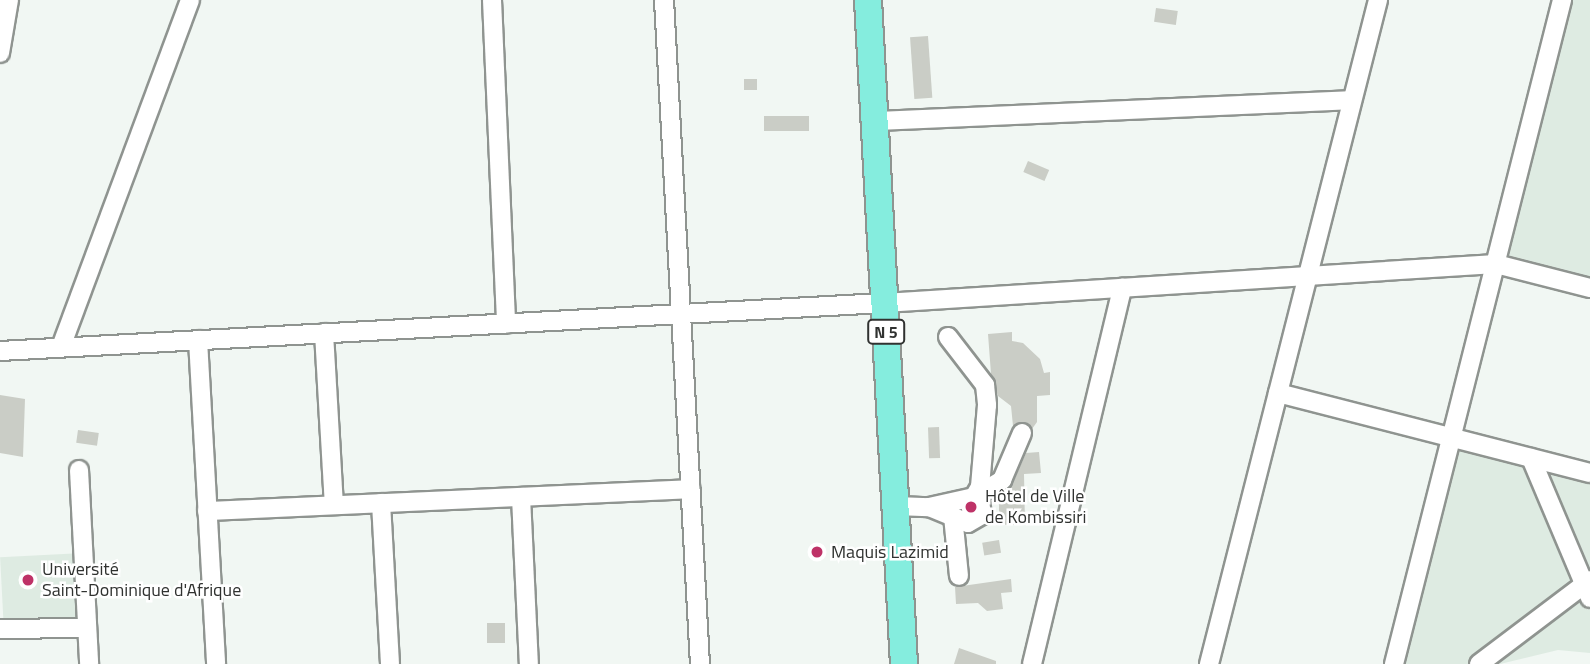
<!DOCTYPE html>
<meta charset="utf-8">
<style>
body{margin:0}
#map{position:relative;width:1590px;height:664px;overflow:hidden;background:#f1f7f3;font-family:"Titillium Web",sans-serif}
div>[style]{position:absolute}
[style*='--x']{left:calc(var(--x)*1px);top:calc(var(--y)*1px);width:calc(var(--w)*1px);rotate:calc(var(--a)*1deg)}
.built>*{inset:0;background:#deebe2;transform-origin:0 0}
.building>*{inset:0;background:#cacdc6;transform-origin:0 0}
.roads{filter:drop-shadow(2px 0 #8f9490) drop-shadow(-2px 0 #8f9490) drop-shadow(0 2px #8f9490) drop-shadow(0 -2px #8f9490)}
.minor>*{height:18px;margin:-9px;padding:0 9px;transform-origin:9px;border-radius:9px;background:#fff}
.highway>*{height:26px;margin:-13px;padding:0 13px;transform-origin:13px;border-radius:13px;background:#85edde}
.dots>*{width:19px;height:19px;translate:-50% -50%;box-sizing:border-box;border:4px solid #fff;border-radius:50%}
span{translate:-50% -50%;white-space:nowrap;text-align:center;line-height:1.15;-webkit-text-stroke:5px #fff;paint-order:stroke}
.shield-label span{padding:2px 5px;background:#fff;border:2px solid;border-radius:5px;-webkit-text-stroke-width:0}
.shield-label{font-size:16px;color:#303230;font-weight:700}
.poi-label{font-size:18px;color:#303230}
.left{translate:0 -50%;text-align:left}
</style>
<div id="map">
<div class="built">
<i style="clip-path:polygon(1562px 0,1590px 0,1590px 288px,1496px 264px)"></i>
<i style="clip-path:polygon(1452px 438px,1590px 473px,1590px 653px,1558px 650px,1500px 664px,1394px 664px)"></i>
<i style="left:83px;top:553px;width:75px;height:83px;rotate:87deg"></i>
</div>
<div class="building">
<i style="left:1156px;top:8px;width:22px;height:14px;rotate:8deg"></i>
<i style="left:928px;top:36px;width:62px;height:18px;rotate:86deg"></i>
<i style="left:744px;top:79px;width:13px;height:11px"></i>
<i style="left:809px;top:116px;width:15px;height:45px;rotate:90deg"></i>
<i style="left:1028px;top:161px;width:23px;height:12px;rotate:23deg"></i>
<i style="clip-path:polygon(1012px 332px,1012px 341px,1023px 343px,1040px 359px,1044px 373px,1050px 372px,1050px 395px,1037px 396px,1037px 422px,1032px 429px,1021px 422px,1013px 426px,1011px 406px,998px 396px,991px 374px,988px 334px)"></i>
<i style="clip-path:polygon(0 395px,25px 399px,23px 457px,0 453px)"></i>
<i style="left:939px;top:427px;width:31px;height:11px;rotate:88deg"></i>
<i style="left:78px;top:430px;width:21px;height:13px;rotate:8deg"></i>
<i style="clip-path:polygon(1039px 452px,1041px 473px,1024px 474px,1025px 524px,999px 525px,999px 495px,1012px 485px,1026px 453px)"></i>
<i style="left:999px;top:540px;width:13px;height:17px;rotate:81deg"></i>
<i style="clip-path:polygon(1011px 579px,1012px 592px,1001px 593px,1003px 609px,987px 611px,978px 603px,956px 604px,955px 587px)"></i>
<i style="left:505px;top:623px;width:20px;height:18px;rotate:90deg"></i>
<i style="clip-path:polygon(959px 648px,996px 661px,996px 664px,954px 664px)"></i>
</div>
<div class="roads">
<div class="minor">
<i style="--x:492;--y:0;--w:324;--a:87.5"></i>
<i style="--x:664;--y:0;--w:665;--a:86.9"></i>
<i style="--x:0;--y:53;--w:54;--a:-80.4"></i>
<i style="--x:875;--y:121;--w:477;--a:-2.5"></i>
<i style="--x:324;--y:333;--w:172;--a:86.7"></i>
<i style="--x:948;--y:337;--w:61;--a:52.4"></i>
<i style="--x:985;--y:385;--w:20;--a:84"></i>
<i style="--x:987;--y:405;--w:82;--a:94.9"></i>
<i style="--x:980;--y:487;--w:12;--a:121"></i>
<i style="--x:198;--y:340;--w:324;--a:86.8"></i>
<i style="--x:61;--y:347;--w:370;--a:-69.6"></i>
<i style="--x:0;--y:351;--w:885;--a:-3.11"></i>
<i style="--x:884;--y:303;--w:613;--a:-3.65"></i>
<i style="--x:1496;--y:264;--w:97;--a:14.3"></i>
<i style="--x:1278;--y:393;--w:322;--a:14.4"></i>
<i style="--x:1531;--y:458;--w:152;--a:67.1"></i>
<i style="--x:79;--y:470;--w:194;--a:87"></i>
<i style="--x:521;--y:497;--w:167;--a:87.3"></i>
<i style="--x:974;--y:497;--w:33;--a:-31"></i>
<i style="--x:1002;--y:480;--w:51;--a:-66.9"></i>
<i style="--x:381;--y:503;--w:161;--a:86.8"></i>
<i style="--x:896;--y:506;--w:33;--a:2"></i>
<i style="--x:929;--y:507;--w:42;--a:22.3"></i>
<i style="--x:968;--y:523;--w:16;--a:-30"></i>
<i style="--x:982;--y:515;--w:15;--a:-98"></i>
<i style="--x:980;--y:500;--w:7;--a:-153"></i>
<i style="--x:974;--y:497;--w:46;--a:167.5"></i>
<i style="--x:207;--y:511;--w:484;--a:-2.6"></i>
<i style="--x:953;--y:516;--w:60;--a:84.3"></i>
<i style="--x:0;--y:629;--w:87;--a:-0.7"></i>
<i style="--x:1032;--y:664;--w:387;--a:-76.5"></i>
<i style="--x:1209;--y:664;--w:685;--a:-75.72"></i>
<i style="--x:1394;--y:664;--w:685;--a:-75.8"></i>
<i style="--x:1479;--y:664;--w:139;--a:-37.1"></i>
</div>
<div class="highway">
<i style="--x:868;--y:0;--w:665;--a:86.9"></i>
</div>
</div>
<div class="dots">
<i style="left:971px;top:507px;background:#be3267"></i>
<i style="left:817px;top:552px;background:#be3267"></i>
<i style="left:28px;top:580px;background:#be3267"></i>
</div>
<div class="shield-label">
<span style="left:886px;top:332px">N 5</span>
</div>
<div class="poi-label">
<span class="left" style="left:985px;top:507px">Hôtel de Ville<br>de Kombissiri</span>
<span class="left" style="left:831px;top:552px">Maquis Lazimid</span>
<span class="left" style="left:42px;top:580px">Université<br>Saint-Dominique d'Afrique</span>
</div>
</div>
